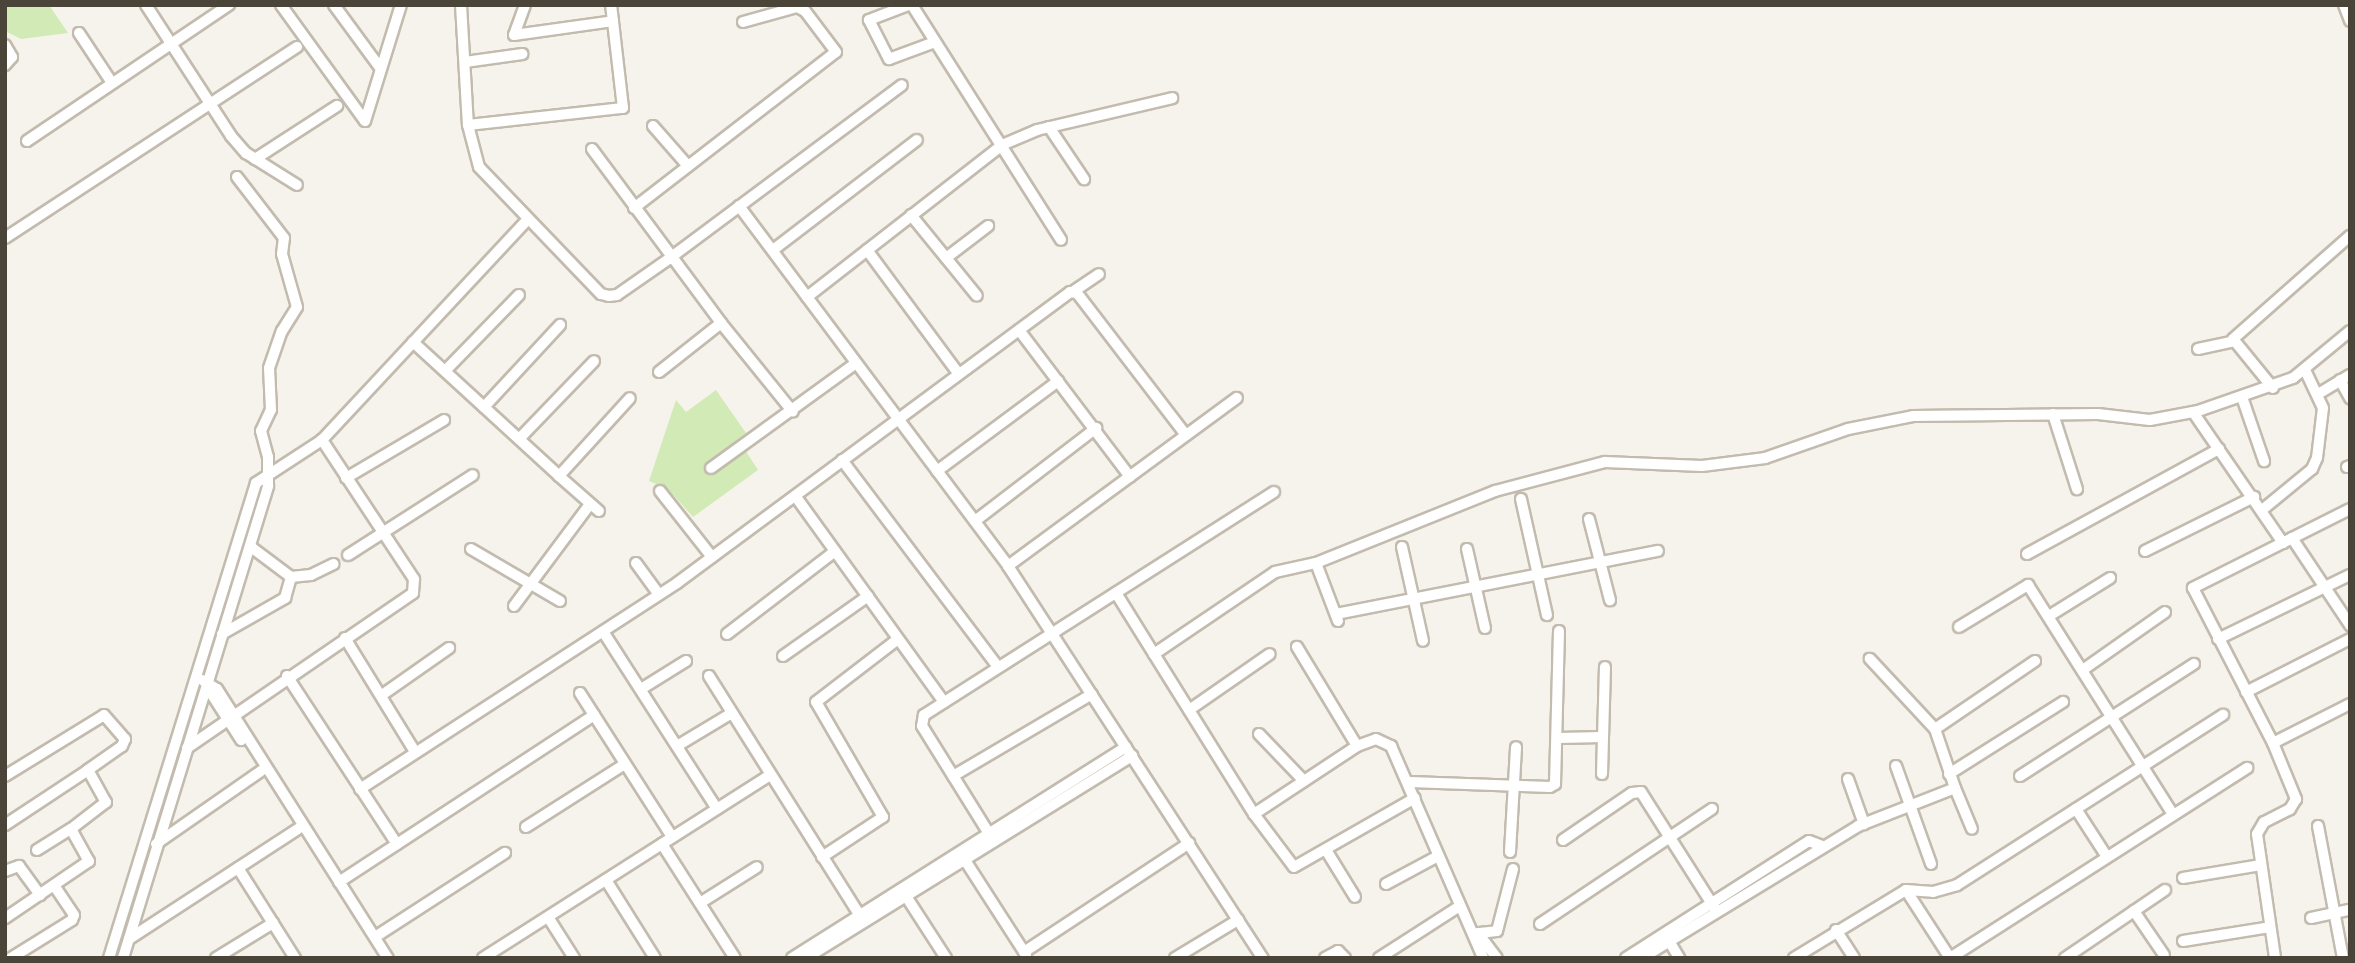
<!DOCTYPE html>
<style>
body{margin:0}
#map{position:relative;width:2355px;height:963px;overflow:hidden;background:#f6f3ec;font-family:Rubik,sans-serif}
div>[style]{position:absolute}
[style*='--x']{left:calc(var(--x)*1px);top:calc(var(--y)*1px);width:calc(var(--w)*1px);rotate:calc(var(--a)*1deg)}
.green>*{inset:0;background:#d2eab5}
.roads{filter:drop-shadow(2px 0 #c2bbae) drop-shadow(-2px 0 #c2bbae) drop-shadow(0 2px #c2bbae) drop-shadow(0 -2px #c2bbae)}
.minor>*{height:10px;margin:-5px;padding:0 5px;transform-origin:5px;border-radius:5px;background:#fff}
span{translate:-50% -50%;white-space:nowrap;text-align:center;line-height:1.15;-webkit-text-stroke:7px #fff;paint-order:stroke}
.frame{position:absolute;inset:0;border:7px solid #4b4439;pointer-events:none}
</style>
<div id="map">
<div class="green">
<i style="clip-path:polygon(5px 5px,49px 5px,68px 33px,21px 39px,5px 31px)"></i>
<i style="clip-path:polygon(716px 390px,746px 433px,738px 439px,758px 470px,693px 517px,668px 489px,649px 481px,676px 400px,686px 412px)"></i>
</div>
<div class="roads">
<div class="minor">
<i style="--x:146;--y:5;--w:156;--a:57"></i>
<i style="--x:231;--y:136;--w:23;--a:49"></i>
<i style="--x:246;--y:153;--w:60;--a:32.1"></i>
<i style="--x:281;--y:5;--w:143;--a:54.1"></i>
<i style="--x:365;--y:121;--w:121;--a:-72.8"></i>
<i style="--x:334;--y:5;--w:79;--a:53.7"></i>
<i style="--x:461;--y:5;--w:120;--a:86.7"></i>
<i style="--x:468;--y:125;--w:43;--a:75.3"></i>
<i style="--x:479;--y:167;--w:176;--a:46.2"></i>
<i style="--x:601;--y:294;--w:8;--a:14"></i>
<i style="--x:609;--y:296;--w:8;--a:-7"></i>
<i style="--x:617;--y:295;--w:65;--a:-34.9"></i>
<i style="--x:670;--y:258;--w:289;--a:-36.7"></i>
<i style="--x:525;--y:5;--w:32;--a:110"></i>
<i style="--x:514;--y:35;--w:100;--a:-8"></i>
<i style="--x:908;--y:5;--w:42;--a:159"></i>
<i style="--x:869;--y:20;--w:44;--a:62.9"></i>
<i style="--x:889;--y:59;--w:49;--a:-20.3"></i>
<i style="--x:912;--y:5;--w:278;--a:57.6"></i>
<i style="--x:2344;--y:5;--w:17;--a:69"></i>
<i style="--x:79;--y:33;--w:60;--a:56.6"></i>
<i style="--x:5;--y:45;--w:14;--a:60"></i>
<i style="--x:12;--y:57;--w:11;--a:131"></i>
<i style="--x:465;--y:62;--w:58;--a:-8"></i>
<i style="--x:468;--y:125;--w:156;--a:-6.3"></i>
<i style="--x:623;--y:108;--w:104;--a:-96.6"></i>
<i style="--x:653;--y:126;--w:53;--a:48.8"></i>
<i style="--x:1049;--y:127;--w:63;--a:56.1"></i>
<i style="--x:27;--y:141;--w:244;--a:-34"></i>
<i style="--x:592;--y:149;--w:217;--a:53.4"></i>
<i style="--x:255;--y:159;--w:98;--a:-32.9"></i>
<i style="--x:739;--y:206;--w:449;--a:53.2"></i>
<i style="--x:1008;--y:566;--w:468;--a:57"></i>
<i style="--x:634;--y:208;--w:255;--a:-37.7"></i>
<i style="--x:836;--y:52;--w:51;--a:-127.1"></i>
<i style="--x:805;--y:11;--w:9;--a:-153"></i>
<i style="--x:797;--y:7;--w:56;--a:164.5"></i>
<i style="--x:911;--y:215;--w:104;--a:50.8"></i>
<i style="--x:5;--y:238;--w:349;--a:-33.2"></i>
<i style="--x:773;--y:250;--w:181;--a:-37.4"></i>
<i style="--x:867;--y:250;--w:153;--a:53.5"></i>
<i style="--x:946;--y:258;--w:53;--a:-37.3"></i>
<i style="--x:1074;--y:291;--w:30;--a:-34"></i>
<i style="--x:807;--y:297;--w:247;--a:-37.9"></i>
<i style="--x:1002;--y:145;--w:38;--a:-23"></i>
<i style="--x:1037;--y:130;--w:139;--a:-13.3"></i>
<i style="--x:1019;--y:330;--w:184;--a:52.9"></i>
<i style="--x:413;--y:342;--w:198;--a:42.5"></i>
<i style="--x:559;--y:476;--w:105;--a:-47.7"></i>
<i style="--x:2198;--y:349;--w:35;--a:-12"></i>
<i style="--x:445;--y:371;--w:106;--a:-45.8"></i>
<i style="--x:659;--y:372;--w:79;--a:-38.3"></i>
<i style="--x:721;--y:323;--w:114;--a:51"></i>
<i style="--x:2340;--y:380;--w:21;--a:61"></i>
<i style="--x:2273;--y:388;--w:63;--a:-129.2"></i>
<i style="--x:2233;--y:339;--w:156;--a:-41.4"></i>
<i style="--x:2318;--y:394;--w:37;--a:-31"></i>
<i style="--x:2242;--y:397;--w:68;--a:71"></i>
<i style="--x:484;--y:407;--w:112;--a:-47.2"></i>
<i style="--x:2193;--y:412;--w:159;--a:55.5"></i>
<i style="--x:2053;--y:414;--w:79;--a:72.3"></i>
<i style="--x:519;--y:439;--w:108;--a:-46.1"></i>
<i style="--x:842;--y:460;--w:259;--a:53"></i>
<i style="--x:2347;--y:467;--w:3;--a:-18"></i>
<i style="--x:711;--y:468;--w:179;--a:-35.9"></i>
<i style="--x:937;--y:471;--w:151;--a:-36.6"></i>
<i style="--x:559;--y:476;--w:53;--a:41.2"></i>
<i style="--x:346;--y:478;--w:114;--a:-30.6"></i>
<i style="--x:660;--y:491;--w:84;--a:51.8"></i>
<i style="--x:796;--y:497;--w:253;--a:54.2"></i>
<i style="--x:1521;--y:499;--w:119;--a:77.4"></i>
<i style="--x:2350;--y:509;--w:176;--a:153.3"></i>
<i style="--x:2193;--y:588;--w:174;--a:62.7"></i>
<i style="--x:2273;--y:743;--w:86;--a:-26.9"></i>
<i style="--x:2262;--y:510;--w:65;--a:-39.4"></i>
<i style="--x:2312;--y:469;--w:12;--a:-66"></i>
<i style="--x:2317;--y:458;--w:50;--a:-83.2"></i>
<i style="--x:2323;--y:408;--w:42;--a:-115.3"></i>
<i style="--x:1589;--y:519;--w:84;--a:75.5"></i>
<i style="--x:975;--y:521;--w:153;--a:-37.5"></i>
<i style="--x:2292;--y:538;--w:105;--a:56.3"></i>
<i style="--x:251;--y:547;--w:50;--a:36.9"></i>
<i style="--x:291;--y:577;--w:20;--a:-6"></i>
<i style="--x:311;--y:575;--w:25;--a:-26"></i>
<i style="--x:1402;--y:547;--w:96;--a:77.4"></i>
<i style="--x:471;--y:549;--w:103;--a:30.3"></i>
<i style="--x:1467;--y:549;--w:81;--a:77.2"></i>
<i style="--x:2145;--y:551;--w:122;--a:-26.4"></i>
<i style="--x:2027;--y:554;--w:219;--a:-28.7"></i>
<i style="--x:348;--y:555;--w:148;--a:-32.6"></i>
<i style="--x:636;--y:563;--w:39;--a:54"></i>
<i style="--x:1008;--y:566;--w:284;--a:-36.3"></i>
<i style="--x:1116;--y:593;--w:72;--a:58.1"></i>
<i style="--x:1154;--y:654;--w:146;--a:-34.1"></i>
<i style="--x:1275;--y:572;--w:42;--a:-12.4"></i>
<i style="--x:514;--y:606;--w:127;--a:-53.3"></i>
<i style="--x:1336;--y:614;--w:328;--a:-11.1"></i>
<i style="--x:2049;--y:616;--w:72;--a:-31.9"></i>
<i style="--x:1338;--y:621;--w:62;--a:-110.8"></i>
<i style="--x:1316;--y:563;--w:193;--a:-21.9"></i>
<i style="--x:1495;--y:491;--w:114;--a:-14.8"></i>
<i style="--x:1605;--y:462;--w:97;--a:2.4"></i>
<i style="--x:1702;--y:466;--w:64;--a:-7.2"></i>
<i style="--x:1765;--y:458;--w:88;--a:-19.3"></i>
<i style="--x:1848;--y:429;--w:66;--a:-11.3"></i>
<i style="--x:1913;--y:416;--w:185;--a:-0.6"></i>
<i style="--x:2098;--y:414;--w:52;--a:6.6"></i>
<i style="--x:2150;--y:420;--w:49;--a:-10.6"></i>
<i style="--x:2198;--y:411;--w:101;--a:-19.2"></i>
<i style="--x:2293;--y:378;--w:74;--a:-39.5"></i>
<i style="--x:1959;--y:627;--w:81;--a:-31.3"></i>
<i style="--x:2028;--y:585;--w:271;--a:57.7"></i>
<i style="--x:604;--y:633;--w:209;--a:57.3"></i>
<i style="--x:222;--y:634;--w:73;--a:-29.7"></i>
<i style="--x:285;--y:598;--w:22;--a:-74"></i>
<i style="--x:727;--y:634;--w:136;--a:-37.5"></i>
<i style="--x:345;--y:638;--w:134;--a:58.4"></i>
<i style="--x:2218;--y:639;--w:147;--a:-25.9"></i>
<i style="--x:1154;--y:654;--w:189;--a:58"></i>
<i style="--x:1254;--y:814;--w:66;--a:53"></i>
<i style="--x:1294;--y:867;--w:139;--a:-29.7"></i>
<i style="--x:783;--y:656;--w:104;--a:-35.2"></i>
<i style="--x:2084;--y:669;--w:99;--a:-35.1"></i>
<i style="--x:287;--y:676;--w:201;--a:56.8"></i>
<i style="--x:709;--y:676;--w:281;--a:57.8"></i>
<i style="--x:202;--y:680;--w:17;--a:31"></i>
<i style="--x:217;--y:689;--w:319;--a:57.6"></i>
<i style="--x:212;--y:687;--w:6;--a:99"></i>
<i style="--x:211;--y:693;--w:56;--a:57.4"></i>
<i style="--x:641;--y:689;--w:53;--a:-31.9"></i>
<i style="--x:2246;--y:692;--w:117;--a:-27"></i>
<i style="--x:580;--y:693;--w:171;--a:57.4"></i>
<i style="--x:382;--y:695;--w:82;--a:-35"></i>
<i style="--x:1189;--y:710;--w:98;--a:-34.7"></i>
<i style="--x:1935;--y:729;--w:121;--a:-34.2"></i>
<i style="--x:1259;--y:734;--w:65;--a:46.2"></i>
<i style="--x:1559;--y:738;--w:43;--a:-1.3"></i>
<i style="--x:2273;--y:743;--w:61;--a:67.7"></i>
<i style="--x:2296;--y:799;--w:12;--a:121"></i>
<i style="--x:2290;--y:809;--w:29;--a:153"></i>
<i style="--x:2264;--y:822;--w:14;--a:120"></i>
<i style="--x:2257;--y:834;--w:125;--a:81.7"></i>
<i style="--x:677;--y:746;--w:64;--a:-31"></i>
<i style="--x:1357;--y:746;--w:20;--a:-20"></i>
<i style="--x:1376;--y:739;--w:17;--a:25"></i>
<i style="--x:1391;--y:746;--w:231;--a:66.5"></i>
<i style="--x:187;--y:748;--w:274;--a:-34.4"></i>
<i style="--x:413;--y:593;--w:14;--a:-86"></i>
<i style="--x:414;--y:579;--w:167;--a:-123.5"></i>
<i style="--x:1896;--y:766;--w:104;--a:70.3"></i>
<i style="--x:1602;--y:774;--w:107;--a:-88.4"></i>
<i style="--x:1949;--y:774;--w:135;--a:-32.3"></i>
<i style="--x:5;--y:776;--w:116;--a:-31.6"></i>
<i style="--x:104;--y:715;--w:32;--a:49"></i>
<i style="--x:125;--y:739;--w:8;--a:113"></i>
<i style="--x:122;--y:746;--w:42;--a:144.8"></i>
<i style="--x:88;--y:770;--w:37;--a:61"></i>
<i style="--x:106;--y:802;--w:44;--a:142.4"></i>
<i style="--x:71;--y:829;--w:37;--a:61"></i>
<i style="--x:89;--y:861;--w:102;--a:145.8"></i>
<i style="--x:953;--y:776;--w:161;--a:-30.5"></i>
<i style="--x:2020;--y:776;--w:207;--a:-32.8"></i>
<i style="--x:1848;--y:779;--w:48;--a:70.4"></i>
<i style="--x:1410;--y:782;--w:140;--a:2"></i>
<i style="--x:1550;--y:787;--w:6;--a:-31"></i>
<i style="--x:1555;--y:784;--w:153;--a:-88.5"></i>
<i style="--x:1955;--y:788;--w:44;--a:67.5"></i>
<i style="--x:360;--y:789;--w:378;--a:-33"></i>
<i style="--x:677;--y:583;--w:489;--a:-36.5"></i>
<i style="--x:1070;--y:292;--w:7;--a:8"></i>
<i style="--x:1077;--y:293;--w:178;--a:52.5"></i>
<i style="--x:2076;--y:809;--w:57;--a:57.1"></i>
<i style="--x:1254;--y:814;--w:123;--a:-33.4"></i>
<i style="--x:1357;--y:746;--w:116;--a:-121.2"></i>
<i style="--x:5;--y:825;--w:100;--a:-33.5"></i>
<i style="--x:2318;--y:826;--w:134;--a:79.3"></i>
<i style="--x:526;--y:827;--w:117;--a:-32.5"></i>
<i style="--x:993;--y:840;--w:134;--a:-121.9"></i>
<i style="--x:922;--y:726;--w:11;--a:-80"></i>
<i style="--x:924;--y:715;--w:415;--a:-32.5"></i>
<i style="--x:1563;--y:840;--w:83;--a:-34.3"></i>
<i style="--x:1632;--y:793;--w:9;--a:-6"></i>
<i style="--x:1641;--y:792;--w:140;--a:57.6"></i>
<i style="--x:156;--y:844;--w:128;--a:-34.8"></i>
<i style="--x:662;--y:844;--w:135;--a:57.4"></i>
<i style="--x:37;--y:850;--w:40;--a:-32"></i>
<i style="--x:1326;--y:850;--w:55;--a:58.3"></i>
<i style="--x:1510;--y:852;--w:105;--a:-86.7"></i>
<i style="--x:961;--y:854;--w:120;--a:57.2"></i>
<i style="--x:822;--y:857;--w:73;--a:-33.3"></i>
<i style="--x:883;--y:817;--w:133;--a:-120.2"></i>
<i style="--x:816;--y:702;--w:103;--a:-37.5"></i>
<i style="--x:238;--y:868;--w:107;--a:57.7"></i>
<i style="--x:5;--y:871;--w:15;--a:-20"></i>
<i style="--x:19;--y:866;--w:36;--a:54"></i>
<i style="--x:2183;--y:878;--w:79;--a:-9.5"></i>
<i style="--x:606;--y:880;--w:92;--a:57.9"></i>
<i style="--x:339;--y:882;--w:305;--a:-33.2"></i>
<i style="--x:1386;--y:884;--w:59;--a:-28.3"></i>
<i style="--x:902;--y:890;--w:81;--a:57.1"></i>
<i style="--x:1906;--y:890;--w:81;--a:57.1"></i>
<i style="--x:1950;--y:958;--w:353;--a:-32.6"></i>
<i style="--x:700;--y:903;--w:67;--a:-32.3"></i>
<i style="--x:2134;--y:911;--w:53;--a:55.7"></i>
<i style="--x:548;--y:917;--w:49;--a:57.6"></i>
<i style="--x:2311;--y:918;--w:40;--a:-12"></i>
<i style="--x:1540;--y:924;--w:207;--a:-33.8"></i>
<i style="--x:1836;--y:930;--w:33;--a:57"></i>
<i style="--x:1478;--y:933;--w:31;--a:53"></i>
<i style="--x:1479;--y:933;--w:18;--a:-6"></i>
<i style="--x:1497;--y:931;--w:64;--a:-75.5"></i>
<i style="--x:1666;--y:936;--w:26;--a:59"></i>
<i style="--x:375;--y:937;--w:155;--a:-32.9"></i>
<i style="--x:129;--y:939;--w:202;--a:-33.1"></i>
<i style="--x:2183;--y:941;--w:88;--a:-9.1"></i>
<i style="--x:1024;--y:952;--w:198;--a:-33.4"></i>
<i style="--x:11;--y:958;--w:72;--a:-31.9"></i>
<i style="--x:72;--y:920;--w:5;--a:-68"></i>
<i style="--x:74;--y:915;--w:36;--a:-124"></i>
<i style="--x:109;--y:958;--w:497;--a:-72.8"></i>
<i style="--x:256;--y:483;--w:79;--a:-33.1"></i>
<i style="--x:322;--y:440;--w:302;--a:-47"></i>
<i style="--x:123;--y:958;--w:494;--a:-72.9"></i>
<i style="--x:268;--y:486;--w:29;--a:-90"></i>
<i style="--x:268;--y:457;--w:27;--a:-105"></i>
<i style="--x:261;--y:431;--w:23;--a:-65"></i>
<i style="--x:271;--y:410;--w:42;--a:-92.7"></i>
<i style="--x:269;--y:368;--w:39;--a:-71"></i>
<i style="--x:282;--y:331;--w:28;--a:-58"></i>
<i style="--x:297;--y:307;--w:55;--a:-105.8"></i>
<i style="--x:282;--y:254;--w:16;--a:-83"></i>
<i style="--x:284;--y:238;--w:77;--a:-127.6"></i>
<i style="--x:216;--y:958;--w:67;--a:-31.6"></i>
<i style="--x:483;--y:958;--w:340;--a:-32.5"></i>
<i style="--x:792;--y:958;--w:395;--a:-32.3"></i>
<i style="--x:806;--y:958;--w:384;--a:-31.8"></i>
<i style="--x:1175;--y:958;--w:74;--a:-31.1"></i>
<i style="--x:1325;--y:958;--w:15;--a:-28"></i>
<i style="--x:1338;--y:951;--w:10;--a:45"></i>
<i style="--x:1379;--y:958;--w:94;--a:-32.8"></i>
<i style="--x:1626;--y:958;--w:217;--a:-32.6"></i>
<i style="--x:1809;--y:841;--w:14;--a:21"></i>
<i style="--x:1642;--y:958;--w:253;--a:-31.4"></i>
<i style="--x:1858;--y:826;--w:104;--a:-21.4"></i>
<i style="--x:1955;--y:788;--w:62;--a:-108.7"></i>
<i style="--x:1935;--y:729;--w:96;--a:-132.9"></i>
<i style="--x:1794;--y:958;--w:131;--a:-31.3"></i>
<i style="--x:1906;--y:890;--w:27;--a:4"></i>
<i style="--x:1933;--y:892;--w:25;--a:-16"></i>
<i style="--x:1957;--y:885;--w:316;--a:-32.6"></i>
<i style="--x:2065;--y:958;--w:121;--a:-34.2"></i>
</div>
</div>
<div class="frame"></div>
</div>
